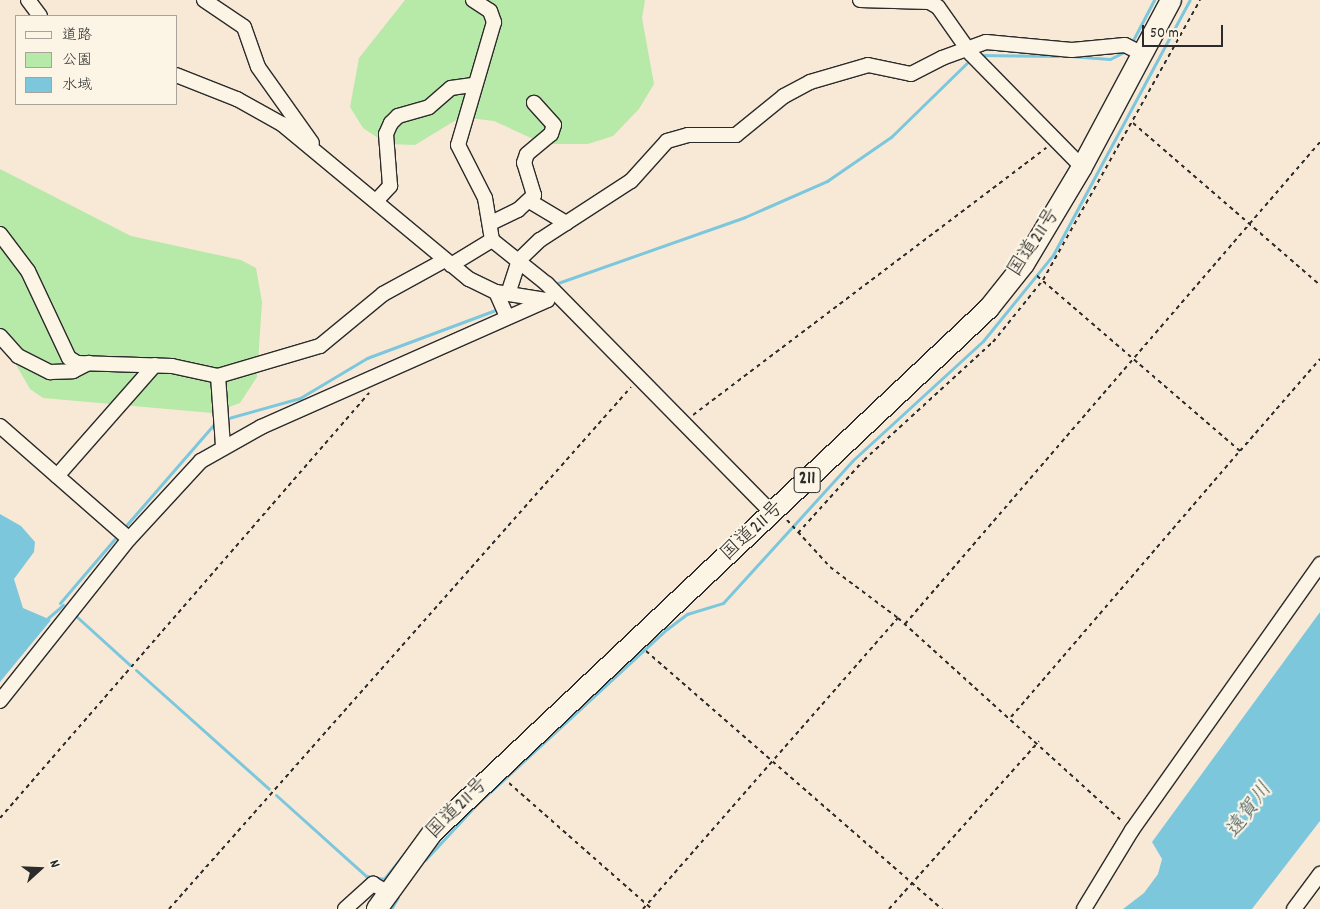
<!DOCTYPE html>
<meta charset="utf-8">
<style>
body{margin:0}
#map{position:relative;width:1320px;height:909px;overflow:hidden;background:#f8e9d6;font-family:Dekko,"Klee One",sans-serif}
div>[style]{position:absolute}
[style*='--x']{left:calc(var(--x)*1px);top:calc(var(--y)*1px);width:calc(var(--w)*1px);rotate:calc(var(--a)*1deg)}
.green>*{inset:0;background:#b7e9a9}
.water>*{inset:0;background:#7dc7dd}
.stream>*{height:3px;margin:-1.5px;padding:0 1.5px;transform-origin:1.5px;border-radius:1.5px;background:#7dc7dd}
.path>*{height:2px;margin-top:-1px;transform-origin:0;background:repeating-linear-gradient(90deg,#2b2b2b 0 4px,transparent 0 8px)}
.roads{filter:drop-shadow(1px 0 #2b2b2b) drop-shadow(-1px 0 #2b2b2b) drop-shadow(0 1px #2b2b2b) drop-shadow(0 -1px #2b2b2b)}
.minor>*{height:14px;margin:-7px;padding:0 7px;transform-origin:7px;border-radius:7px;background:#fcf5e5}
.highway>*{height:20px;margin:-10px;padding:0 10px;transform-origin:10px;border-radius:10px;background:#fcf5e5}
span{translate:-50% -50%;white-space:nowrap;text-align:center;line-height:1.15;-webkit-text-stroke:4.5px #fcf5e5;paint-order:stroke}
.shield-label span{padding:1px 4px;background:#fcf5e5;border:1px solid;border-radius:4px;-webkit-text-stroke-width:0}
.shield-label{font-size:19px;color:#2b2b2b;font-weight:700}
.street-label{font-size:20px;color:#2b2b2b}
.water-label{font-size:21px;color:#445a60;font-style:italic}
.legend{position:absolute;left:15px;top:15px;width:162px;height:90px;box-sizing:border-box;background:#fcf5e5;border:1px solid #a8a49b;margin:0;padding:6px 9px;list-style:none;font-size:15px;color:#2b2b2b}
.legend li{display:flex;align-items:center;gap:10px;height:25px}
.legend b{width:25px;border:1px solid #a8a49b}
.north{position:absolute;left:15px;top:844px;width:50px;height:50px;-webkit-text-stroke:4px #fcf5e5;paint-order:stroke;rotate:70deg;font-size:14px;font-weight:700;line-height:20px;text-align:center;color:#2b2b2b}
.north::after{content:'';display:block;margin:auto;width:18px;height:22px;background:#2b2b2b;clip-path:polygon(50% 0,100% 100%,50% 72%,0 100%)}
.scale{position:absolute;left:1142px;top:25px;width:81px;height:22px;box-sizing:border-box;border:2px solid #2b2b2b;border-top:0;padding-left:6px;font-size:15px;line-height:18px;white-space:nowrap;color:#2b2b2b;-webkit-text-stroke:4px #fcf5e5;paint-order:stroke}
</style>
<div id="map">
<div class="green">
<i style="clip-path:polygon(405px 0,645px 0,642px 18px,654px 84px,639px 109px,613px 136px,588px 144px,544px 144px,494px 121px,461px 117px,415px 145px,387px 144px,363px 128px,350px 107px,359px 58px)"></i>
<i style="clip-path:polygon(0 169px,131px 236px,241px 260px,256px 268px,262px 302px,257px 377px,240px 403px,212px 413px,43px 398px,30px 389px,0 337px)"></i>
</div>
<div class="water">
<i style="clip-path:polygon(0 514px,21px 526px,35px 542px,34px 552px,14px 579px,23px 608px,51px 620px,0 682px)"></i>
<i style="clip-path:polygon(1320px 612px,1320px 821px,1252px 909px,1123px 909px,1144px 893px,1158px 874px,1162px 859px,1152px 842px)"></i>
</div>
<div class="stream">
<i style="--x:1131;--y:44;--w:50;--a:-62.4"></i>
<i style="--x:978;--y:55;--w:81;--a:0.7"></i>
<i style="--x:1070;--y:56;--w:40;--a:4.3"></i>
<i style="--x:1110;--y:59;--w:18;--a:-27"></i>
<i style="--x:555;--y:284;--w:201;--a:-19.4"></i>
<i style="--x:745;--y:217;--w:90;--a:-23.7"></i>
<i style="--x:827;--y:181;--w:78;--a:-34.5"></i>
<i style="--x:891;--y:137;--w:112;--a:-44.3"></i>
<i style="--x:225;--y:419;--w:78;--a:-15.6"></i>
<i style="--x:300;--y:398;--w:78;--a:-30.8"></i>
<i style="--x:367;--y:358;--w:140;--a:-20.5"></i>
<i style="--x:123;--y:529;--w:143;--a:-49"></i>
<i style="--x:698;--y:570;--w:40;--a:-44"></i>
<i style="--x:60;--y:603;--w:91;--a:-49.5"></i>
<i style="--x:76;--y:616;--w:73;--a:42.2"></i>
<i style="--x:48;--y:618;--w:20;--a:-41"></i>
<i style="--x:136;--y:670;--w:178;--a:41.8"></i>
<i style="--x:276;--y:795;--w:121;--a:42"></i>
<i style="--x:366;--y:876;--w:18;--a:9"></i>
<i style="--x:384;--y:879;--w:45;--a:-51.3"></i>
<i style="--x:455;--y:797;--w:178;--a:-43.2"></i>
<i style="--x:425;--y:860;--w:75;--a:-47.2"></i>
<i style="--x:476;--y:805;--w:260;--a:-42.7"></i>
<i style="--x:667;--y:629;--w:25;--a:-37"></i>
<i style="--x:687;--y:614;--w:38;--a:-17"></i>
<i style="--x:723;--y:603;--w:192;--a:-47.7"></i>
<i style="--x:852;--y:461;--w:178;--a:-42.5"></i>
<i style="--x:983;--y:341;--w:111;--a:-50.9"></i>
<i style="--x:1053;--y:255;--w:289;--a:-61.8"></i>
<i style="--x:391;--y:909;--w:14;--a:-60"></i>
</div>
<div class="path">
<i style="--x:1133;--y:123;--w:247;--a:40.9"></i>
<i style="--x:693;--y:415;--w:443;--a:-37.1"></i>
<i style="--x:1240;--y:451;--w:122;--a:-49"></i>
<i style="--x:787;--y:520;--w:64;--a:47.5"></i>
<i style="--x:830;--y:567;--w:85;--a:36.9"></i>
<i style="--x:898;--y:618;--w:304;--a:42.2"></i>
<i style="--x:798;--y:533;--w:98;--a:-47.9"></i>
<i style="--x:864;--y:460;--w:175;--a:-42.5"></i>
<i style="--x:993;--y:342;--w:80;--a:-51.1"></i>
<i style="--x:1043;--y:280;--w:321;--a:-60.7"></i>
<i style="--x:905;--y:624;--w:636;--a:-49.27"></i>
<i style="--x:646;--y:651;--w:393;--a:41.1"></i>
<i style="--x:1011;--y:717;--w:351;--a:-49.3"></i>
<i style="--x:1240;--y:451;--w:271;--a:-139.2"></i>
<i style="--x:509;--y:783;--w:191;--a:41.4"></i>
<i style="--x:0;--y:818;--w:563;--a:-49.03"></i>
<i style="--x:169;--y:909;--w:697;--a:-48.49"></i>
<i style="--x:643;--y:909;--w:387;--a:-48.8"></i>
<i style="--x:889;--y:909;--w:225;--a:-48.2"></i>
</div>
<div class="roads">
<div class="minor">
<i style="--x:28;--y:0;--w:20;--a:53"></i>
<i style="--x:204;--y:0;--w:48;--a:34"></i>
<i style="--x:244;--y:27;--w:42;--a:70.7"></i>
<i style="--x:258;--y:67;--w:93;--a:54.6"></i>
<i style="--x:473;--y:0;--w:20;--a:33"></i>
<i style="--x:490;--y:11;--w:12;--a:70"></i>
<i style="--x:494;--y:22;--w:128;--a:106.3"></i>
<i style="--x:458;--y:145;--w:59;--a:63"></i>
<i style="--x:485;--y:198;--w:43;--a:80.5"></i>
<i style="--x:492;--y:240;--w:70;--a:38.7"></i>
<i style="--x:547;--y:284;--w:321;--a:45.5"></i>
<i style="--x:860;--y:0;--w:69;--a:1.7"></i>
<i style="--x:929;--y:2;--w:10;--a:29"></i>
<i style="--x:938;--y:7;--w:57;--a:54.9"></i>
<i style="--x:971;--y:54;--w:158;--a:45.5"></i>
<i style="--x:176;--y:75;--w:66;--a:21.5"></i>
<i style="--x:237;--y:99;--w:51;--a:29.1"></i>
<i style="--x:282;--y:124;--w:243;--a:39.7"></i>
<i style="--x:469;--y:279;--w:30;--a:26"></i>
<i style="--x:496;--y:292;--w:52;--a:8.9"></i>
<i style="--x:378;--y:199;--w:18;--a:-47"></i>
<i style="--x:390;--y:186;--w:52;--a:-94.4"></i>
<i style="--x:386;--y:134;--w:12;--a:-66"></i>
<i style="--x:391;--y:123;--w:10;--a:-45"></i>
<i style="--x:398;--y:116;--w:32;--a:-16"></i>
<i style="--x:429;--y:107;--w:29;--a:-41"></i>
<i style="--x:451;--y:88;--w:22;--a:-8"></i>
<i style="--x:531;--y:202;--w:41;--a:31"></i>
<i style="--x:491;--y:223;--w:30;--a:-26"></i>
<i style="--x:518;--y:210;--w:22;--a:-43"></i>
<i style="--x:534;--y:195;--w:34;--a:-107"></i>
<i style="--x:524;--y:163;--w:9;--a:-72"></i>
<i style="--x:527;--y:154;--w:31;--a:-40"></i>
<i style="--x:551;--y:134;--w:9;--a:-72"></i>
<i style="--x:554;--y:125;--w:30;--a:-132"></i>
<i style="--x:0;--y:234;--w:46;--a:52.9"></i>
<i style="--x:28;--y:271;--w:96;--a:64.8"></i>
<i style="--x:69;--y:358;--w:9;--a:32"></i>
<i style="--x:77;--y:363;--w:95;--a:1.8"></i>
<i style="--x:172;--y:366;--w:47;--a:12.3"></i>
<i style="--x:218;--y:376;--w:106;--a:-16.4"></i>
<i style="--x:320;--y:346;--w:82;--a:-39.5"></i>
<i style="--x:383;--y:294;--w:71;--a:-28.7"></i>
<i style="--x:451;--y:265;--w:48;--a:-31.4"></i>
<i style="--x:496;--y:292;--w:27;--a:66"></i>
<i style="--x:508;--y:294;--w:36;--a:-72"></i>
<i style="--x:519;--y:260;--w:29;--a:-44"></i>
<i style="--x:540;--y:240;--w:108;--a:-33"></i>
<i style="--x:631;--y:181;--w:54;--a:-48"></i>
<i style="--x:667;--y:141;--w:22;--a:-16"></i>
<i style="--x:688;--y:135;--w:48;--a:0"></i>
<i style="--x:736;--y:135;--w:62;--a:-39.1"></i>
<i style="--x:784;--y:96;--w:30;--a:-28"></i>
<i style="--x:810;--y:82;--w:60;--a:-16.3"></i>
<i style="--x:868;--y:65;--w:44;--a:11.8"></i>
<i style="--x:911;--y:74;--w:35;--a:-27"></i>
<i style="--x:942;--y:58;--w:47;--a:-20"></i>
<i style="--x:986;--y:42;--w:86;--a:5.3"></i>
<i style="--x:1072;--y:50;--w:53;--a:-5.4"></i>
<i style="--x:1125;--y:45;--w:20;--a:27"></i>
<i style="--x:0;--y:336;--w:27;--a:48"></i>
<i style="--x:18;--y:356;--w:36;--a:27"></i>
<i style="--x:50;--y:372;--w:23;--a:-2"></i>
<i style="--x:73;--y:371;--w:18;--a:-27"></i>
<i style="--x:218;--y:376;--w:69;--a:85.9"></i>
<i style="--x:0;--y:426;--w:171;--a:41.2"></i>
<i style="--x:57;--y:476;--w:148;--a:-48.6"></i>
<i style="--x:0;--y:701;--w:207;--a:-51.5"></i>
<i style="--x:129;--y:539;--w:106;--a:-47.3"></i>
<i style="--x:201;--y:461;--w:69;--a:-29.5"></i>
<i style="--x:261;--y:427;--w:313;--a:-23.9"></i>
<i style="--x:345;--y:909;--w:38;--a:-42"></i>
<i style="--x:373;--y:884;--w:16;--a:30"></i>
<i style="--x:1084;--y:909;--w:92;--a:-58.7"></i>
<i style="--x:1132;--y:830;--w:326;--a:-54.7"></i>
<i style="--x:1294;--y:909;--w:44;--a:-53.4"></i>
</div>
<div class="highway">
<i style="--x:377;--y:909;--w:95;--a:-54"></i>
<i style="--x:433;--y:832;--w:764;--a:-43.3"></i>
<i style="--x:989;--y:308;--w:56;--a:-51.5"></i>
<i style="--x:1024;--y:264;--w:113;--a:-59.1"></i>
<i style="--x:1082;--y:167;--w:189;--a:-61.9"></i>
</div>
</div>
<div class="shield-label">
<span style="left:807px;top:480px">211</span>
</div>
<div class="street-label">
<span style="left:1035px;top:243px;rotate:-57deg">国道211号</span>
<span style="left:753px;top:532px;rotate:-43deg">国道211号</span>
<span style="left:458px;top:809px;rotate:-45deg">国道211号</span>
</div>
<div class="water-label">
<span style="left:1250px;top:811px;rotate:-54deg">遠賀川</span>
</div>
<ul class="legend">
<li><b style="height:6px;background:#fcf5e5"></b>道路</li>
<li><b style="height:14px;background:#b7e9a9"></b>公園</li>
<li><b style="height:14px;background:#7dc7dd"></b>水域</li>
</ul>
<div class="north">N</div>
<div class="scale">50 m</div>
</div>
